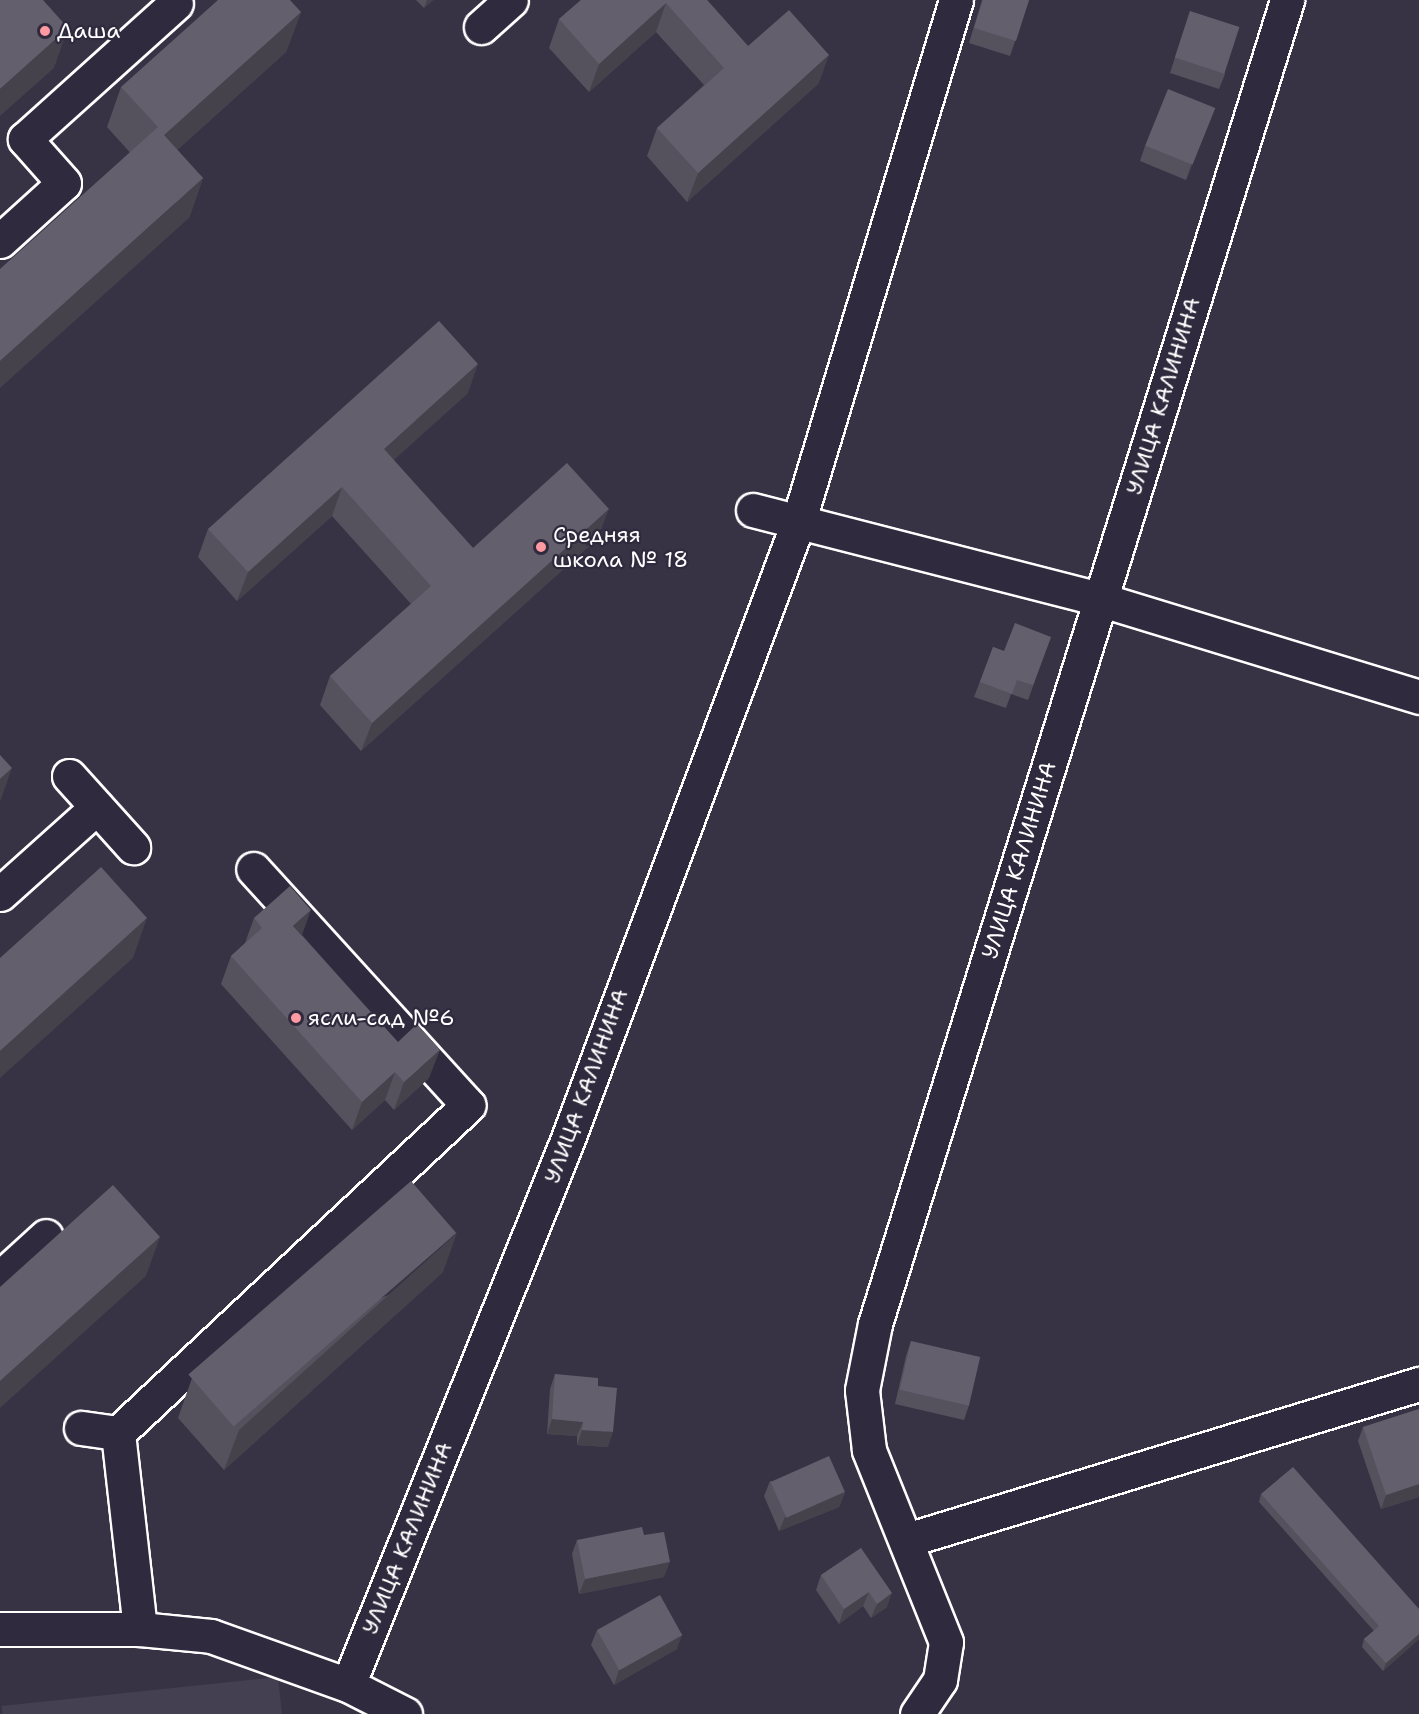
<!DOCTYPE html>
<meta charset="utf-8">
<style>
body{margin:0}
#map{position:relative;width:1419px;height:1714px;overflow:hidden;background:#373345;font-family:"Shantell Sans",sans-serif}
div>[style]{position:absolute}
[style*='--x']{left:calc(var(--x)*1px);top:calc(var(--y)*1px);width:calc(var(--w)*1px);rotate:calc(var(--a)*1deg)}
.built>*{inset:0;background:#444051;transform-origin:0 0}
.roads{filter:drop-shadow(2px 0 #fff) drop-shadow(-2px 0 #fff) drop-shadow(0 2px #fff) drop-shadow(0 -2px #fff)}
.minor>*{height:33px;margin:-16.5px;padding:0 16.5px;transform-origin:16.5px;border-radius:16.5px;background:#2f2a3d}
.wall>*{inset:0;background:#55525e}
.shaded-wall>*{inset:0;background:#45424c}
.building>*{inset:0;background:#635f6d;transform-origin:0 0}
.dots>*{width:16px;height:16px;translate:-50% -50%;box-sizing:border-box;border:3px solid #2f2a3d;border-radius:50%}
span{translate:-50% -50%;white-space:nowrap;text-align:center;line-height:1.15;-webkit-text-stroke:4.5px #2f2a3d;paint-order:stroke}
.poi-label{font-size:22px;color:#fff}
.left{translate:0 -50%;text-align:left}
.street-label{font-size:22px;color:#fff}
</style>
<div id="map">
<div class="built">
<i style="left:278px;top:1677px;width:37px;height:278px;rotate:84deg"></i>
</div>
<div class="roads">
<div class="minor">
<i style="--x:481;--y:27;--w:40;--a:-42"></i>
<i style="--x:0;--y:241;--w:86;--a:-42.2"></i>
<i style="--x:64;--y:183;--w:59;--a:-131.6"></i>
<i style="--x:25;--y:139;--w:203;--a:-42"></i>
<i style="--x:753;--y:510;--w:357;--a:14.4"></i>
<i style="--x:1099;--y:599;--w:335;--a:17"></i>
<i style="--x:69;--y:776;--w:96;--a:48"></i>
<i style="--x:0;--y:894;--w:130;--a:-41.9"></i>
<i style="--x:0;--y:1278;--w:62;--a:-42.4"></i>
<i style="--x:81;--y:1428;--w:37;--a:8"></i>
<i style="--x:907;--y:1540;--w:535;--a:-16.95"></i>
<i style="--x:0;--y:1629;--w:140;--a:0"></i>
<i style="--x:140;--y:1629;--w:71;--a:5.6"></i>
<i style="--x:211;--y:1636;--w:145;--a:19.7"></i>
<i style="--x:348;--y:1685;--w:64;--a:27"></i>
<i style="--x:140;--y:1629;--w:197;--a:-96.4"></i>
<i style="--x:118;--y:1433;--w:480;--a:-43.1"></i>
<i style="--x:468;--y:1105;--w:319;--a:-132.3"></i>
<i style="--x:348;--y:1685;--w:592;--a:-68.07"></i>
<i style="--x:569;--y:1136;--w:654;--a:-69.52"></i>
<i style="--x:798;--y:523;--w:546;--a:-73.19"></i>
<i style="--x:917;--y:1714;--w:41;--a:-55.9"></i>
<i style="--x:940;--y:1680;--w:38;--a:-81"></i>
<i style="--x:946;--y:1642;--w:207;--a:-111.9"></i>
<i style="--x:869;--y:1450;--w:60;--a:-96.7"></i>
<i style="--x:862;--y:1390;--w:67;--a:-78.9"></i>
<i style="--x:875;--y:1324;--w:1387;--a:-72.71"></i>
</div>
</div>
<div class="wall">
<i style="clip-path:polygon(416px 0,433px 0,424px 8px)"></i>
<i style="clip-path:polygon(581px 0,707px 0,748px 46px,819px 83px,687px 202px,647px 156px,657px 128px,704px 85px,656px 32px,589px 92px,549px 48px,559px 19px)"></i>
<i style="clip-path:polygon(982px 0,1029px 0,1010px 56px,969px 43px)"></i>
<i style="clip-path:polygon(1190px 11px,1225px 74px,1219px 89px,1170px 73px)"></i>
<i style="clip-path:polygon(301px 12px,286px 52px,177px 150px,203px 178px,189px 218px,107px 127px,121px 87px)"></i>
<i style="clip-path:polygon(1215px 108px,1186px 180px,1140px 161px,1145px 146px)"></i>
<i style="clip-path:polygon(468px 393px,393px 460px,473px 548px,598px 538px,361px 751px,320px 705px,330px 676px,411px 604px,332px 516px,237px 601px,198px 557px,208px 529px)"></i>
<i style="clip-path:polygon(1051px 637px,1028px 700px,1011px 694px,1006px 708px,974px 697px,993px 647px,1004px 651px)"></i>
<i style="clip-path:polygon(254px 918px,302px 935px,429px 1078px,394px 1110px,385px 1100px,352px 1130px,221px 984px,231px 956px,245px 943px)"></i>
<i style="clip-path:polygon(443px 1272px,224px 1470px,178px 1418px,192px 1378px)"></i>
<i style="clip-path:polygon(911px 1341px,969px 1405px,964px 1420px,895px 1404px,906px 1356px)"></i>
<i style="clip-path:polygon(555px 1374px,598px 1386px,608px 1447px,577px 1445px,577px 1436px,547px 1434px,550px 1389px)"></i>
<i style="clip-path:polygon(1419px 1409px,1419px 1497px,1381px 1509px,1358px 1441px,1363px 1427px)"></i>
<i style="clip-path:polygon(770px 1481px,845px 1492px,839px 1507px,779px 1531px,764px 1496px)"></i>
<i style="clip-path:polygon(1261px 1494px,1419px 1609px,1419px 1639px,1383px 1671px,1362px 1647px,1364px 1639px,1374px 1631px,1259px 1502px)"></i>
<i style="clip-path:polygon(644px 1535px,664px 1577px,579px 1594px,572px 1554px,577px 1540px)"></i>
<i style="clip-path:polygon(861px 1548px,887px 1607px,871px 1618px,863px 1606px,839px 1624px,816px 1590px,821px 1575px)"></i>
<i style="clip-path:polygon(597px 1630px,677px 1649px,614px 1685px,591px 1645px)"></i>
</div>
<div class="shaded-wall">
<i style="clip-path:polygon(427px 0,433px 0,424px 8px)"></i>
<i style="clip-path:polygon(666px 3px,656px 32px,589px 92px,599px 64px)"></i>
<i style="clip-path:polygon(301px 12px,286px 52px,150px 174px,164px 135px)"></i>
<i style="clip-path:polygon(68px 28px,54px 68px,0 116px,0 89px)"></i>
<i style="clip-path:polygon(829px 55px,819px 83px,687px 202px,698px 173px)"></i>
<i style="clip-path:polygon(1215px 108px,1209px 123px,1186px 180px,1191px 165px)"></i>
<i style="clip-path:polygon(203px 178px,189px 218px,0 388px,0 361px)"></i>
<i style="clip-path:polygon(478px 364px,468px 393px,374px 478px,384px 449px)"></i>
<i style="clip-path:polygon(342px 487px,332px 516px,237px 601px,248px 572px)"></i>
<i style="clip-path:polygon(609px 509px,598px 538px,361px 751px,372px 723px)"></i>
<i style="clip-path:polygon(12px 768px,0 802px,0 779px)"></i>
<i style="clip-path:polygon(311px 910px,301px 938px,293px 926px)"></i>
<i style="clip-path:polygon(147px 918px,133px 958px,0 1078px,0 1051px)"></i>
<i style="clip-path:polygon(440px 1050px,429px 1078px,394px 1110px,404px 1082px)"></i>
<i style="clip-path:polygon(395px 1072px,385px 1100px,352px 1130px,362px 1102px)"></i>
<i style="clip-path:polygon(457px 1233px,443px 1272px,224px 1470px,239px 1430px)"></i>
<i style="clip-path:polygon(160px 1237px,146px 1276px,0 1408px,0 1381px)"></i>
<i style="clip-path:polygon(552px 1419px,583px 1422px,577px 1436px,547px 1434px)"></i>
<i style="clip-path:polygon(582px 1430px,613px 1432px,608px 1447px,577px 1445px)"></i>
<i style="clip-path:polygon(1419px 1484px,1419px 1497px,1381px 1509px,1386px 1495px)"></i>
<i style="clip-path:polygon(845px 1492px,839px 1507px,779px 1531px,785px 1517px)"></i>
<i style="clip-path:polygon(670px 1562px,664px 1577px,579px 1594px,585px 1579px)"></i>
<i style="clip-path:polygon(869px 1592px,863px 1606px,839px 1624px,844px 1609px)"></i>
<i style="clip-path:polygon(892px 1593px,887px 1607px,871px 1618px,877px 1604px)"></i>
<i style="clip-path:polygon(1419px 1634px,1419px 1639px,1383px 1671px,1386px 1663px)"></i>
<i style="clip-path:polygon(682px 1635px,677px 1649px,614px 1685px,619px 1670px)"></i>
</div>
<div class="building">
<i style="clip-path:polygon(0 0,43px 0,68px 28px,0 89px)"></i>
<i style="clip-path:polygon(218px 0,290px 0,301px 12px,164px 135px,203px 178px,0 361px,0 269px,158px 127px,121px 87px)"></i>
<i style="clip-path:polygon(581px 0,707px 0,748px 46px,789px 10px,829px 55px,698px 173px,657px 128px,724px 68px,666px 3px,599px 64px,559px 19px)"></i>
<i style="clip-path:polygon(983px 0,1029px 0,1016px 41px,974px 28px)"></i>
<i style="left:1190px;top:11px;width:52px;height:49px;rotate:18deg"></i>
<i style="left:1168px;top:89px;width:51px;height:61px;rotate:22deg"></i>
<i style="clip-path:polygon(439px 321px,478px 364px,384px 449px,473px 548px,567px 463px,609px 509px,372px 723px,330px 676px,431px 586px,342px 487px,248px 572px,208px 529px)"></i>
<i style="clip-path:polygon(1015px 623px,1051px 637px,1033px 685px,1017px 680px,1012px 694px,980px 682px,993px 647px,1004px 651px)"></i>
<i style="clip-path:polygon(0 755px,12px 768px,0 779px)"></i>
<i style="clip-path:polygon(101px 867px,147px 918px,0 1051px,0 958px)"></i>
<i style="clip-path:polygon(290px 886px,311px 910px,293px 926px,398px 1042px,417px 1024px,440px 1050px,404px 1082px,395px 1072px,362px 1102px,231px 956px,262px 928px,254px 918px)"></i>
<i style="left:411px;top:1181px;width:69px;height:295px;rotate:49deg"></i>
<i style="clip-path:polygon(113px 1185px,160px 1237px,0 1381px,0 1287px)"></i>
<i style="left:911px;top:1341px;width:71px;height:50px;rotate:13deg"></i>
<i style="clip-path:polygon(555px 1374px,598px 1378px,598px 1386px,617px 1388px,613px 1432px,582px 1430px,583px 1422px,552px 1419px)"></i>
<i style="clip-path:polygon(1419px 1409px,1419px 1484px,1386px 1495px,1363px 1427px)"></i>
<i style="left:829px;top:1456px;width:39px;height:64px;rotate:66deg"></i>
<i style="clip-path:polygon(1293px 1467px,1419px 1609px,1419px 1634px,1386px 1663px,1364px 1639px,1379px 1626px,1261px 1494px)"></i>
<i style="clip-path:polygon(642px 1527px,644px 1535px,664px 1532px,670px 1562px,585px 1579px,577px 1540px)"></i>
<i style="clip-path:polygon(861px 1548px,892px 1593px,877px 1604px,869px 1592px,844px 1609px,821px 1575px)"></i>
<i style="left:660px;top:1595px;width:46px;height:72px;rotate:61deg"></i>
</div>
<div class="dots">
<i style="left:45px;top:31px;background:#ff9aa2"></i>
<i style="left:541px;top:547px;background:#ff9aa2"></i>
<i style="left:296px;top:1018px;background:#ff9aa2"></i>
</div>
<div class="poi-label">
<span class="left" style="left:57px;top:31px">Даша</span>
<span class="left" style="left:553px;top:547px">Средняя<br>школа № 18</span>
<span class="left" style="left:308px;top:1018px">ясли-сад №6</span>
</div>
<div class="street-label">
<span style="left:1163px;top:396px;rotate:-73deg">УЛИЦА КАЛИНИНА</span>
<span style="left:1019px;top:860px;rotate:-73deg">УЛИЦА КАЛИНИНА</span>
<span style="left:586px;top:1086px;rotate:-70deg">УЛИЦА КАЛИНИНА</span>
<span style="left:407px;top:1538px;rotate:-68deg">УЛИЦА КАЛИНИНА</span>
</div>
</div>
